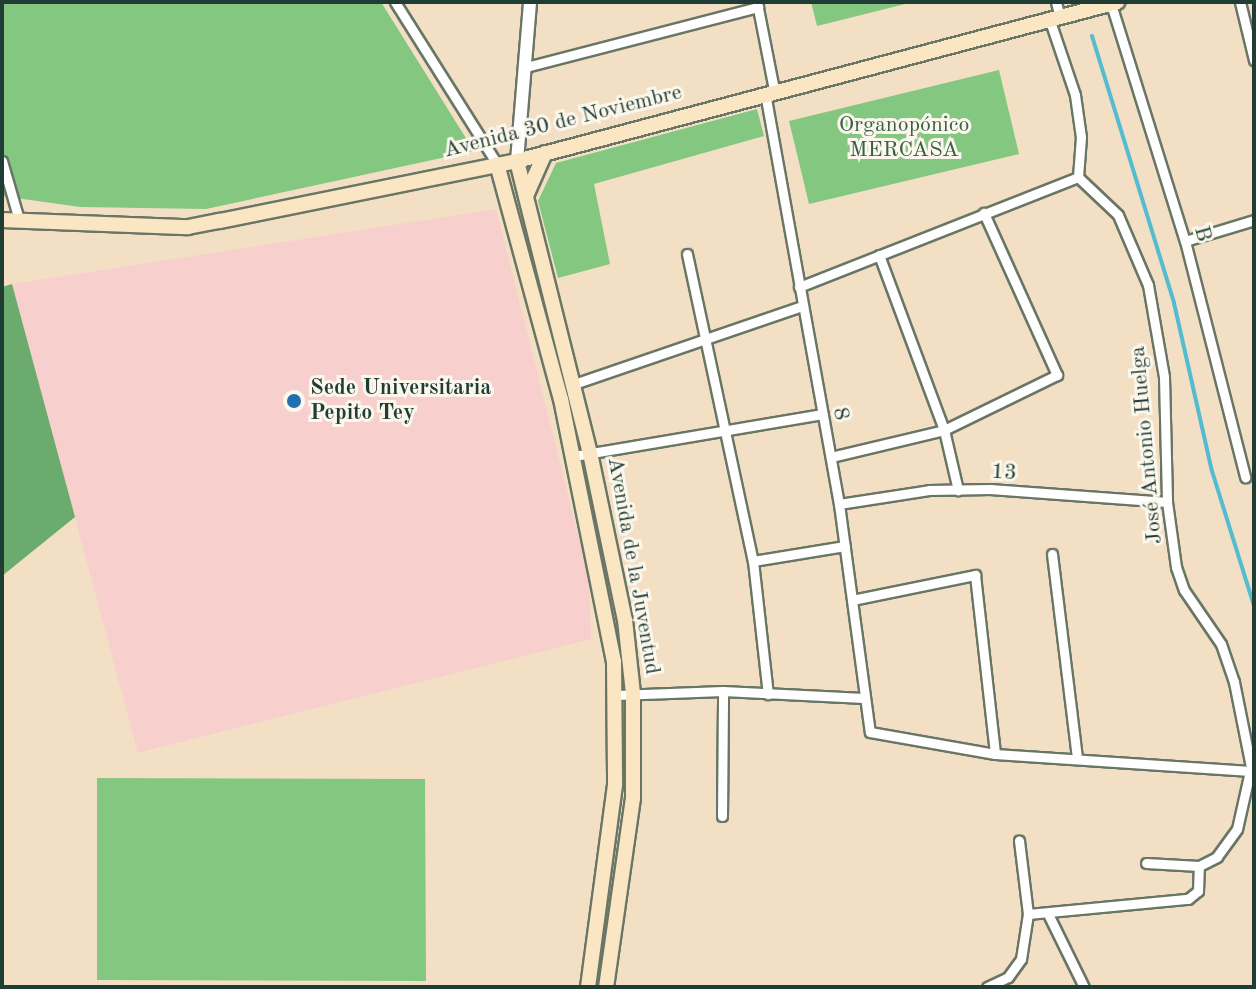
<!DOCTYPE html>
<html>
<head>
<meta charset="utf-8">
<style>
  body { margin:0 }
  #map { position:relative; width:1256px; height:989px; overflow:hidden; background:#f3e0c4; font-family:"Old Standard TT",serif }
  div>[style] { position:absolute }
  .built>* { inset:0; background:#f7d0ce }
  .green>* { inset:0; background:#84c780 }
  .forest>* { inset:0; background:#6bac6e }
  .stream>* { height:4px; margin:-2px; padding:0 2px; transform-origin:2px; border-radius:2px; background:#53bcd1 }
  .roads { filter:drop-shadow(2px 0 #697666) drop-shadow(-2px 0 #697666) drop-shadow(0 2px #697666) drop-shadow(0 -2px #697666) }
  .minor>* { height:9px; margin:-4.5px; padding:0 4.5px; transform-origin:4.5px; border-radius:4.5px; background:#fff }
  .tertiary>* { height:12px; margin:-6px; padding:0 6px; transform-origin:6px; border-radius:6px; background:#fff }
  .secondary>* { height:14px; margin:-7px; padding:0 7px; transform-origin:7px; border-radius:7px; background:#fbe6c4 }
  .dots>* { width:22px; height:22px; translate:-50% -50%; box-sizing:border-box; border:4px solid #fbf7ec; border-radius:50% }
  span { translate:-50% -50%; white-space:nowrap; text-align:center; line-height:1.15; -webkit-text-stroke:6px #fbf7ec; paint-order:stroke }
  .street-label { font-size:22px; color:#1f3d34 }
  .park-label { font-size:22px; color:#386047 }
  .poi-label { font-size:22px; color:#1f3d34; font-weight:700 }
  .left { translate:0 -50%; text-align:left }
  .frame { position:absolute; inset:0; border:4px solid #1f3d34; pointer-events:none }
</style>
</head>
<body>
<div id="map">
  <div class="built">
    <i style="clip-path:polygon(496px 209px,589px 578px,591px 639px,138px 753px,12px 284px)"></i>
  </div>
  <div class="green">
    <i style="clip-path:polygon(2px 2px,381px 2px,474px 151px,206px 209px,80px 207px,2px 196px)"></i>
    <i style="clip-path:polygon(811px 2px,913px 2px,817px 26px)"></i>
    <i style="clip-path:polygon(999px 70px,1019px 154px,809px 204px,789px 121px)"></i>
    <i style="clip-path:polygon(757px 109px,764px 136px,594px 184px,610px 264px,558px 278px,538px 201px,556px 163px)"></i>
    <i style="clip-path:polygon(97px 778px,425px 779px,426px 981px,97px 980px)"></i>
  </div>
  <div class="forest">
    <i style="clip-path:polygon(12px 284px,75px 517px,2px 576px,2px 287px)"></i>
  </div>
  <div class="stream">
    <i style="left:1092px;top:36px;width:279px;rotate:72.9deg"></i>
    <i style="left:1174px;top:303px;width:172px;rotate:77.3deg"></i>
    <i style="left:1212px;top:471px;width:141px;rotate:72.7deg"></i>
  </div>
  <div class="roads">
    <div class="minor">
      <i style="left:395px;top:2px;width:191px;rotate:57.8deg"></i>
      <i style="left:1056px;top:2px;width:16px;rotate:76deg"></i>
      <i style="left:1240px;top:2px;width:60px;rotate:76.4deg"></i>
      <i style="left:757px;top:3px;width:89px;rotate:78.9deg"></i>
      <i style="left:1111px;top:4px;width:248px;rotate:72.7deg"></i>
      <i style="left:1185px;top:241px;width:244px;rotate:75.7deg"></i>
      <i style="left:1050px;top:21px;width:78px;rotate:71.3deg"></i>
      <i style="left:1075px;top:95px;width:42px;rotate:81.9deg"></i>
      <i style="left:1081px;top:137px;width:40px;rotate:94.3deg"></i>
      <i style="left:1078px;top:177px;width:55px;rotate:43.5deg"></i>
      <i style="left:1118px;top:215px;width:76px;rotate:66.8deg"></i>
      <i style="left:1148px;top:285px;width:93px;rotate:80.1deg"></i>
      <i style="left:1164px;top:377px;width:125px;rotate:88.6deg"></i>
      <i style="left:1167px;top:502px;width:66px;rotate:82.1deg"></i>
      <i style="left:1176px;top:567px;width:24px;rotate:71deg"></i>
      <i style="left:1184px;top:590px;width:65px;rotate:55.6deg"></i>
      <i style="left:1221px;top:644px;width:40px;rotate:71.1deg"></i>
      <i style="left:1234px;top:682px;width:102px;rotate:78.7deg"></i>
      <i style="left:526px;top:67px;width:240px;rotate:-14.5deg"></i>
      <i style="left:765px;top:93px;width:418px;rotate:79.8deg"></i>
      <i style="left:839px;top:504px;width:230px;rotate:82.3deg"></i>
      <i style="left:870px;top:732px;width:127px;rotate:10deg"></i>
      <i style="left:995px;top:754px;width:256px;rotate:3.8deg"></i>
      <i style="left:1250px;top:771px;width:59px;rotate:102.6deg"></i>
      <i style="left:1237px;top:829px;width:34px;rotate:126deg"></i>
      <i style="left:1217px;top:857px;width:20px;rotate:153deg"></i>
      <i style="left:1199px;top:866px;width:53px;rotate:-176.8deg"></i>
      <i style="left:2px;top:161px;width:61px;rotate:73.9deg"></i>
      <i style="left:1185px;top:241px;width:72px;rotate:-16.9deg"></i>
      <i style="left:687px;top:254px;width:314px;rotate:77.9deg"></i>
      <i style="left:753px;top:561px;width:134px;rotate:83.6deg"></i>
      <i style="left:879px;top:255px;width:187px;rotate:69.6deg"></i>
      <i style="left:944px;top:430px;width:62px;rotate:76.9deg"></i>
      <i style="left:799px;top:287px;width:300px;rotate:-21.5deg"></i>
      <i style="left:574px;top:384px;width:241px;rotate:-18.9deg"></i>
      <i style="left:574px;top:456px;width:252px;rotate:-9.6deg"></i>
      <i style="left:831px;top:457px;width:116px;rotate:-13.4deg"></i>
      <i style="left:944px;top:430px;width:126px;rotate:-26deg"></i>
      <i style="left:1057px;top:375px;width:178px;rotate:-114.3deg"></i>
      <i style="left:839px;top:504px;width:91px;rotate:-8.8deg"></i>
      <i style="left:929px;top:490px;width:62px;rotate:-0.9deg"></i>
      <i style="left:991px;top:489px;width:176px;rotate:4.2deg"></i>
      <i style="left:1052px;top:554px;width:206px;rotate:83deg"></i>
      <i style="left:753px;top:561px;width:93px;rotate:-9.3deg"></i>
      <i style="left:852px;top:600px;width:126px;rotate:-11.5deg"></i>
      <i style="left:975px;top:575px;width:180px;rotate:83.6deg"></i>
      <i style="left:617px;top:695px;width:106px;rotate:-2.2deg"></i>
      <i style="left:723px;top:691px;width:141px;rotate:2.8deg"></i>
      <i style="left:722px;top:816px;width:125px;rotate:-89.5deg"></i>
      <i style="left:1028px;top:914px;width:161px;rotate:-5.4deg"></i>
      <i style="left:1188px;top:899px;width:13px;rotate:-39deg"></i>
      <i style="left:1198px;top:891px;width:25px;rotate:-88deg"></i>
      <i style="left:1049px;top:916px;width:79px;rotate:63.8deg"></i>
      <i style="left:987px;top:987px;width:23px;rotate:-25deg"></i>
      <i style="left:1008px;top:977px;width:22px;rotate:-54deg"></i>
      <i style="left:1021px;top:959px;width:46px;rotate:-81.2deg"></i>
      <i style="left:1028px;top:914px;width:74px;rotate:-97deg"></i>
    </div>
    <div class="tertiary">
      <i style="left:517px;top:161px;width:160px;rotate:-85.3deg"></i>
    </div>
    <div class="secondary">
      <i style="left:517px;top:161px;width:301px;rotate:76deg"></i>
      <i style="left:590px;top:453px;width:171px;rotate:78.2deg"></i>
      <i style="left:625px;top:620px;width:74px;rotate:83.8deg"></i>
      <i style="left:633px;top:694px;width:104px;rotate:90deg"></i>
      <i style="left:633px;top:798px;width:191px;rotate:98.1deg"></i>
      <i style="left:497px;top:164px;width:244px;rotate:74.8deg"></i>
      <i style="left:561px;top:399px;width:267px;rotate:78.6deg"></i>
      <i style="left:614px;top:661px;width:124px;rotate:89.5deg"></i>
      <i style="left:615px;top:785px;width:204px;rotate:97.6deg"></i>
      <i style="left:526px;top:196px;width:47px;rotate:-66.2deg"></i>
      <i style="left:2px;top:220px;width:186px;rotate:2.2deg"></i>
      <i style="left:188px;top:227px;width:33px;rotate:-11deg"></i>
      <i style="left:220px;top:221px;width:303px;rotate:-11.4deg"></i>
      <i style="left:517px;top:161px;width:621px;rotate:-14.84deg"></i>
    </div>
  </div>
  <div class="dots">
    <i style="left:294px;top:401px;background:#1f6fb2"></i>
  </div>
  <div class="street-label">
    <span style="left:563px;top:122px;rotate:-14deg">Avenida 30 de Noviembre</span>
    <span style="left:1202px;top:234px;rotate:74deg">B</span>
    <span style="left:840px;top:414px;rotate:79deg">8</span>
    <span style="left:1147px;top:445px;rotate:-95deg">José Antonio Huelga</span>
    <span style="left:1004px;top:473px;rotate:3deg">13</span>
    <span style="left:633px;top:566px;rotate:80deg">Avenida de la Juventud</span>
  </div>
  <div class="park-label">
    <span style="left:904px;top:138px">Organopónico<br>MERCASA</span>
  </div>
  <div class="poi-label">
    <span class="left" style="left:310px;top:401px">Sede Universitaria<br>Pepito Tey</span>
  </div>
  <div class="frame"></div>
</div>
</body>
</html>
